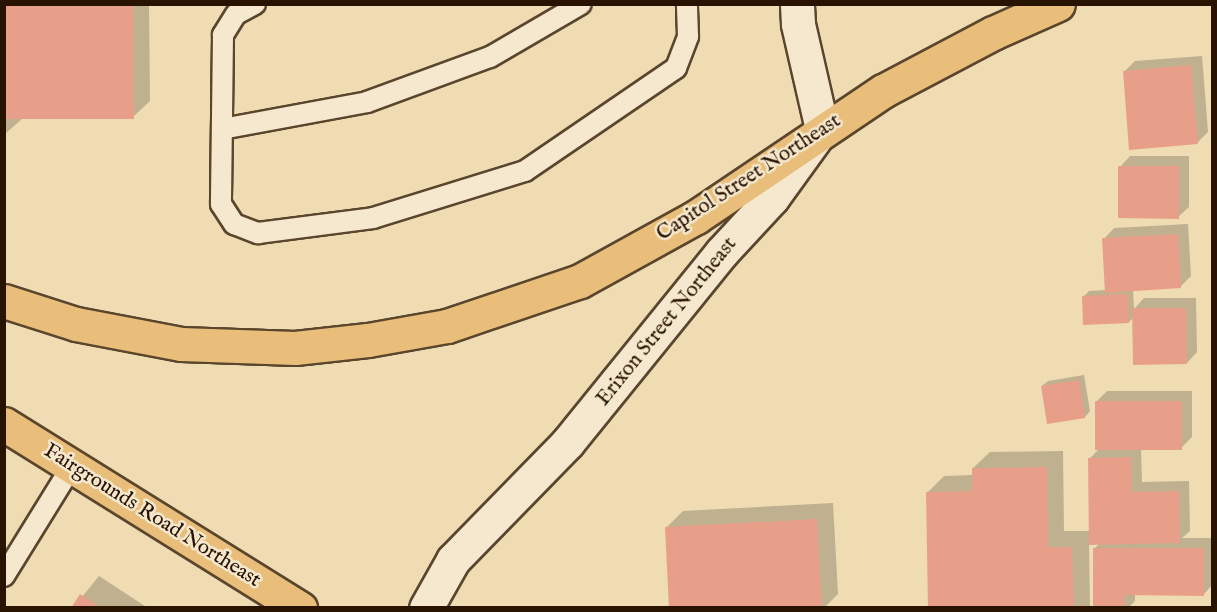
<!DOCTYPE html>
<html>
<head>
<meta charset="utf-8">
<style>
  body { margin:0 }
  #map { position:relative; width:1217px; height:612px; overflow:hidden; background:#efdcb3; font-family:"IM FELL English",serif }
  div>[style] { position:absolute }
  .shadow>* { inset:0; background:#0003 }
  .building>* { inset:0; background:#e89f89 }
  .roads { filter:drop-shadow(2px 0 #5a452d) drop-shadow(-2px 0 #5a452d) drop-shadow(0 2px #5a452d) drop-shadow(0 -2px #5a452d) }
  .lane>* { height:20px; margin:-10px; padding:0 10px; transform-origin:10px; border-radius:10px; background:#f5e8ce }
  .street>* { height:33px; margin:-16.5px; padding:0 16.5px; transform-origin:16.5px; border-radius:16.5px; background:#f5e8ce }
  .primary>* { height:33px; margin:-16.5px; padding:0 16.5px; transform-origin:16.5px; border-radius:16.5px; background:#e8be7a }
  span { translate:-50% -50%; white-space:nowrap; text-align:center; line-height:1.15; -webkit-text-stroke:5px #f5e8ce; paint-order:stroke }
  .street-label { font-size:21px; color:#281300 }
  .frame { position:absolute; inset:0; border:6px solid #281300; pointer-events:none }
</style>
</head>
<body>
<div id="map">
  <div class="shadow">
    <i style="clip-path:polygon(4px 4px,149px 4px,150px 101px,133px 117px,23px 118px,4px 135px)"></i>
    <i style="clip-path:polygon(1202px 56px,1208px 132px,1197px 143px,1124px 72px,1135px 61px)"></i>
    <i style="clip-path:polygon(1130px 156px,1189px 156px,1189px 207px,1178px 217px,1120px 167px)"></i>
    <i style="clip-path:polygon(1188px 224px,1191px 276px,1180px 287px,1133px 290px,1134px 309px,1144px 298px,1196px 298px,1197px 352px,1187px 363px,1134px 317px,1129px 322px,1083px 297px,1089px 291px,1107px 290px,1104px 239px,1114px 228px)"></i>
    <i style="clip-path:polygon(1084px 375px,1090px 411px,1085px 417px,1042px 386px,1048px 381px)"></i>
    <i style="clip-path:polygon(1107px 391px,1192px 391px,1192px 437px,1181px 448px,1141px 448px,1142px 482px,1189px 481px,1190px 531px,1182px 538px,1212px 538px,1212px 585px,1204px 594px,1135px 594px,1135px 601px,1128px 608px,1094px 608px,1094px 549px,1100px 543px,1089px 543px,1090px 608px,929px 608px,927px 493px,944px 476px,973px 475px,973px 468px,990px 452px,1063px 451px,1064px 531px,1090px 531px,1089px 459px,1100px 448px,1096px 402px)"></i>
    <i style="clip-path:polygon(833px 503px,838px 594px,824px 608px,671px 608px,666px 528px,683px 511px)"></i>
    <i style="clip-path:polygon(99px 576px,148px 608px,73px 608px)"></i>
  </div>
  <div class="building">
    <i style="clip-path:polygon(4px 4px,133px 4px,134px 119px,4px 119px)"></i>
    <i style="clip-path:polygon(1191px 65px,1198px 144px,1129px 150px,1123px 71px)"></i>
    <i style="clip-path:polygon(1118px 166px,1179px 166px,1179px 219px,1118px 218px)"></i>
    <i style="clip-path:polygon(1178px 234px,1181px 288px,1105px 293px,1102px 238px)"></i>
    <i style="clip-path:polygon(1128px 294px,1129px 323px,1083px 325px,1082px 296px)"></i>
    <i style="clip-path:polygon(1132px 308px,1186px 308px,1187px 364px,1133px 365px)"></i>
    <i style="clip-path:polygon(1079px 380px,1085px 418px,1047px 424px,1041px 386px)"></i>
    <i style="clip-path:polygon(1095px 401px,1182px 401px,1182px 450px,1095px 450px)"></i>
    <i style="clip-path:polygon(1131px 457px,1132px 492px,1179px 491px,1180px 543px,1089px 545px,1088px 458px)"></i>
    <i style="clip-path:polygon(1047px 467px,1048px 547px,1072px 547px,1074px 608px,928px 608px,926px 492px,972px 491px,972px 468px)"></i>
    <i style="clip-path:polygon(817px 519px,822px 608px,669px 608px,665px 527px)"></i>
    <i style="clip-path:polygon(1093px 548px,1204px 548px,1204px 596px,1124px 595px,1125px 608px,1093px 608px)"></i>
    <i style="clip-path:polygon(80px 594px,101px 608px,71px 608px)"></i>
  </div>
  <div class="roads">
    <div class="lane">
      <i style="left:255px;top:4px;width:21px;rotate:152deg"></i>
      <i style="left:236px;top:14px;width:25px;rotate:122deg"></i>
      <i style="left:223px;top:35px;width:169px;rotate:90.7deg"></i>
      <i style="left:221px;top:204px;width:24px;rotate:57deg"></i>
      <i style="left:234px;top:224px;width:26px;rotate:21deg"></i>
      <i style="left:258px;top:233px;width:116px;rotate:-7.4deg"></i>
      <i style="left:373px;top:218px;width:159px;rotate:-17.2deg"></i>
      <i style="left:525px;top:171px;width:183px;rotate:-34.3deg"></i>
      <i style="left:676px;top:68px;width:34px;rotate:-69deg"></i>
      <i style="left:688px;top:36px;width:32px;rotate:-92deg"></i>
      <i style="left:222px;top:129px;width:147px;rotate:-10.5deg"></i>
      <i style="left:367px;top:102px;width:131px;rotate:-20.1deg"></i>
      <i style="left:490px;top:57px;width:105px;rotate:-30.2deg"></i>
      <i style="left:4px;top:576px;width:129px;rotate:-58.3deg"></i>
    </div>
    <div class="street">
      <i style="left:426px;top:608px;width:55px;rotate:-60.6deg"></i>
      <i style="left:453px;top:560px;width:165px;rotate:-45.7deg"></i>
      <i style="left:568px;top:442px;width:243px;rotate:-51deg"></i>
      <i style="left:721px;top:253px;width:75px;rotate:-47.2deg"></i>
      <i style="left:772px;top:198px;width:85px;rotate:-54.1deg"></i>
      <i style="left:822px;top:129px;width:108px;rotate:-102.9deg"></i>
      <i style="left:798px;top:24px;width:20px;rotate:-93deg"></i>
    </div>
    <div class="primary">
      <i style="left:4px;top:301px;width:76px;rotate:17.7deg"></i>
      <i style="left:76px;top:324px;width:107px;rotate:10.8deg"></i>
      <i style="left:181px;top:344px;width:114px;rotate:2deg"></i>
      <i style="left:295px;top:348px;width:73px;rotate:-6.3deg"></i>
      <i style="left:368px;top:340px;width:80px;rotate:-10deg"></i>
      <i style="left:447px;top:326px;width:140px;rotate:-18.7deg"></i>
      <i style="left:580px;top:281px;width:132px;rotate:-28.9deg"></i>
      <i style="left:696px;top:217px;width:225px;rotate:-34deg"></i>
      <i style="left:883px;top:91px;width:124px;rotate:-27.8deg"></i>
      <i style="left:993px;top:33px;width:71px;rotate:-24deg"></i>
      <i style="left:4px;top:424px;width:349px;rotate:31.9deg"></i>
    </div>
  </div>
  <div class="street-label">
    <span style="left:749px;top:178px;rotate:-33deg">Capitol Street Northeast</span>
    <span style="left:667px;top:322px;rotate:-51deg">Erixon Street Northeast</span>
    <span style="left:152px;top:516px;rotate:32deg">Fairgrounds Road Northeast</span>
  </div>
  <div class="frame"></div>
</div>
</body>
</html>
